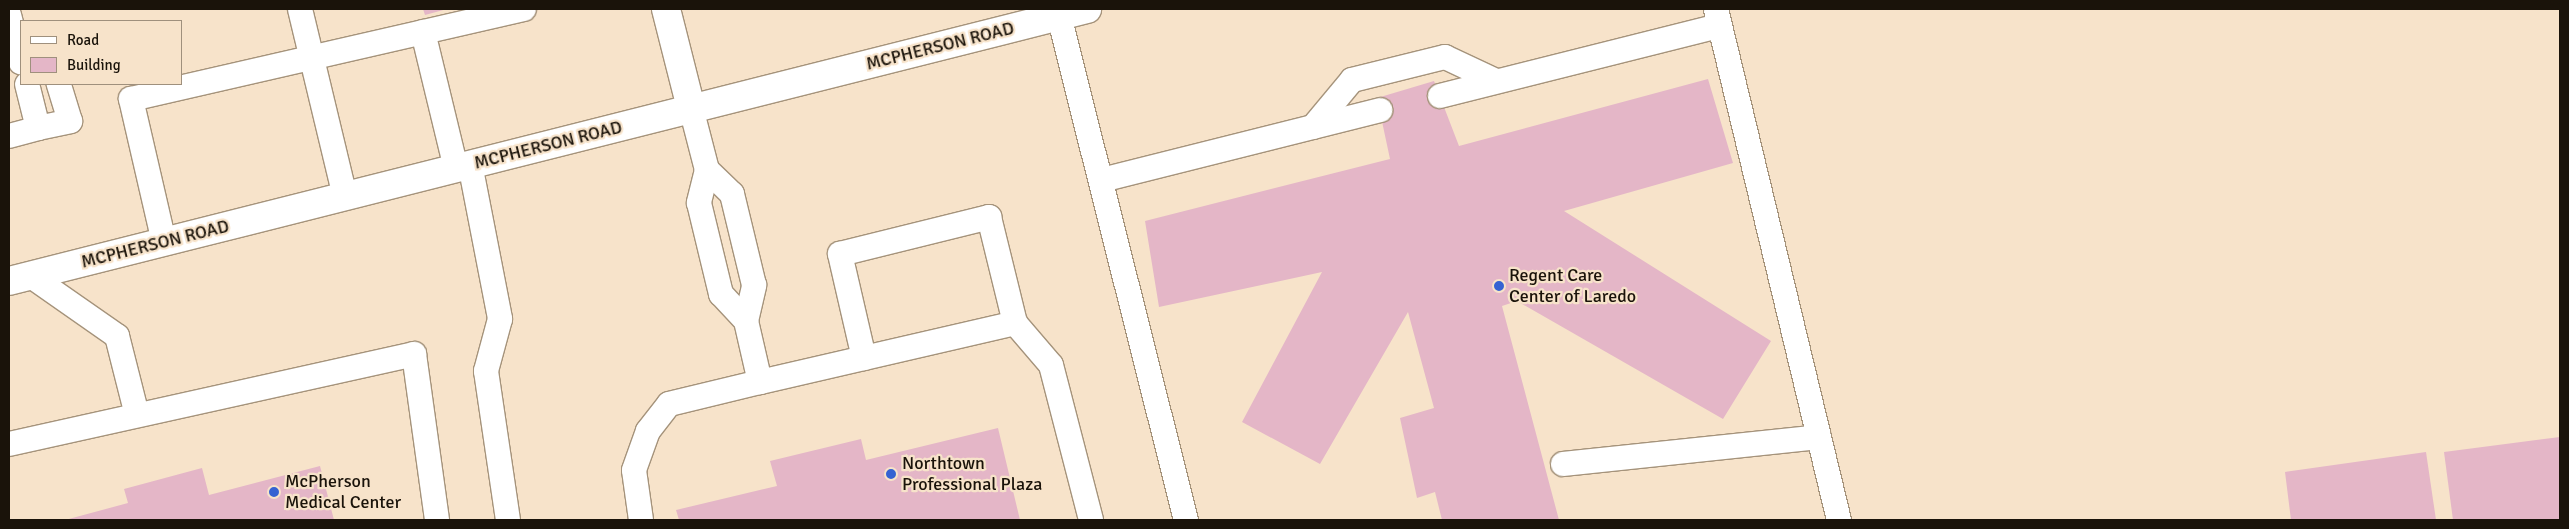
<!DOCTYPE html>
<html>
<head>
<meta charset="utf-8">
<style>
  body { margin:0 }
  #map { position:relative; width:2569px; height:529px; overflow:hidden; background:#f7e3ca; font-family:Signika,sans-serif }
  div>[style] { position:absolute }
  .building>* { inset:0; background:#e4b6c7 }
  .roads { filter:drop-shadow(1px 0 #a5937b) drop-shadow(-1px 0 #a5937b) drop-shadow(0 1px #a5937b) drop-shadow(0 -1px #a5937b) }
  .service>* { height:24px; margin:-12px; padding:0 12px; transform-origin:12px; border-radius:12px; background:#fff }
  .minor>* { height:28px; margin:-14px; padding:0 14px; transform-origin:14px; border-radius:14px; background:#fff }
  .secondary>* { height:28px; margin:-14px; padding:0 14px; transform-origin:14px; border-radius:14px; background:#fff }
  .dots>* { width:14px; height:14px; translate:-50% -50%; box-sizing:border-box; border:2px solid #f7e3ca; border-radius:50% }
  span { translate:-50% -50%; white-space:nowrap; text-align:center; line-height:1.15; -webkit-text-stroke:4.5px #f7e3ca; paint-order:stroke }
  .street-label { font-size:18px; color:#1a130a }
  .poi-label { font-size:18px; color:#1a130a }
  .left { translate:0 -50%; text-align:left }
  .frame { position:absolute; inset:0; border:10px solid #1a130a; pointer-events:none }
  .legend { position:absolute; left:20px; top:20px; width:162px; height:65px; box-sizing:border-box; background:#f7e3ca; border:1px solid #9f907d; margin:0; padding:6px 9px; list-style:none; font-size:15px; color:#1a130a }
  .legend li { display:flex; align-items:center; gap:10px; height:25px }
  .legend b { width:25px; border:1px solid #9f907d }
</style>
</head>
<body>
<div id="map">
  <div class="building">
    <i style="clip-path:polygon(423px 9px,447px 9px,425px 15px)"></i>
    <i style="clip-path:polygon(1708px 79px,1733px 163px,1564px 211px,1771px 341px,1723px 419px,1517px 301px,1502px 306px,1559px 520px,1442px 520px,1435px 492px,1417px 498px,1400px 418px,1434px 408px,1408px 312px,1320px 464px,1242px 422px,1322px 272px,1159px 307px,1145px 221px,1390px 159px,1377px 98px,1434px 81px,1459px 146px)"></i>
    <i style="clip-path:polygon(998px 428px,1020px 520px,679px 520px,676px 510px,777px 486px,770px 461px,861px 439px,866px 460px)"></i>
    <i style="clip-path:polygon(2560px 437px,2560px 520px,2453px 520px,2444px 452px)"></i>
    <i style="clip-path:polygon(2426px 452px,2436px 520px,2291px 520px,2285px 472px)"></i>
    <i style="clip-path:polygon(320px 466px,334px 520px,65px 520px,128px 503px,124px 489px,202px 468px,209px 495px)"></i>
  </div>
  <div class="roads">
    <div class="service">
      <i style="left:300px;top:9px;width:192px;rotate:76.5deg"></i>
      <i style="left:1716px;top:9px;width:526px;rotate:76.47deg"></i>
      <i style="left:9px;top:15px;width:49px;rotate:75.7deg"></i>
      <i style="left:1059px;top:16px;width:520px;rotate:75.86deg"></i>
      <i style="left:423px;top:32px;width:140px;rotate:76.4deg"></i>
      <i style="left:1440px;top:96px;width:288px;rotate:-14.1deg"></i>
      <i style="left:691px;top:108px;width:64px;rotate:75.5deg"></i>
      <i style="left:707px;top:170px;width:34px;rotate:104deg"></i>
      <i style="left:699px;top:203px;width:94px;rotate:76.4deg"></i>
      <i style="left:721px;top:294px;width:37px;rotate:47deg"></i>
      <i style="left:746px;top:321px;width:37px;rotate:-77deg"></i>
      <i style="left:754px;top:285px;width:94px;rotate:-103.6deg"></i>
      <i style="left:732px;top:194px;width:35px;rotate:-136deg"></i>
      <i style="left:1313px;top:127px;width:61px;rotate:-50.3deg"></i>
      <i style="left:1352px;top:80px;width:96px;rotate:-13.9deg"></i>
      <i style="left:1445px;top:57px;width:56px;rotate:25.2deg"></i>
      <i style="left:38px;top:128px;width:33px;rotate:-12deg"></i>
      <i style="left:70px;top:121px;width:39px;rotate:-107deg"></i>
      <i style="left:9px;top:136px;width:30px;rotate:-15deg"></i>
      <i style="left:38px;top:128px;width:45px;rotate:-104deg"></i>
      <i style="left:470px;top:164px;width:158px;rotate:79deg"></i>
      <i style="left:500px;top:319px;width:54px;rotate:105.1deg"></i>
      <i style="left:486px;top:371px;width:151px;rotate:81.6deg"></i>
      <i style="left:1102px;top:180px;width:287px;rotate:-14.1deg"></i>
      <i style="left:164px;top:242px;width:147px;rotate:-103deg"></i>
      <i style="left:131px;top:99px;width:403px;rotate:-12.9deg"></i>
      <i style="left:31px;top:276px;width:105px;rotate:34.9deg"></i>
      <i style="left:117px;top:336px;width:81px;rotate:75.8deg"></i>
      <i style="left:864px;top:358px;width:107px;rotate:-103deg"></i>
      <i style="left:840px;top:254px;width:154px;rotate:-13.9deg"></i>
      <i style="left:989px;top:217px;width:109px;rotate:76.2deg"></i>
      <i style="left:1015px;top:323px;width:55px;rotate:49.4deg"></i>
      <i style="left:1051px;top:365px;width:160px;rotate:75.5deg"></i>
      <i style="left:760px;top:382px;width:262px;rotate:-13deg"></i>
      <i style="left:9px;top:444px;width:415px;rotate:-12.5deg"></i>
      <i style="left:414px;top:354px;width:168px;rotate:82.1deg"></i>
      <i style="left:1563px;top:464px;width:257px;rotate:-6deg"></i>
      <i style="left:641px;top:520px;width:50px;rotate:-98deg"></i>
      <i style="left:634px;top:470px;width:41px;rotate:-70.3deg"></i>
      <i style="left:648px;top:431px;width:34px;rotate:-52deg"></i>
      <i style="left:669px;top:404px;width:94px;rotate:-13.6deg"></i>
      <i style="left:760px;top:382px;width:63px;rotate:-102.9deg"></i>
    </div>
    <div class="minor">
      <i style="left:666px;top:9px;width:102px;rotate:75.8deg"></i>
    </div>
    <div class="secondary">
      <i style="left:9px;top:281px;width:1112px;rotate:-14.16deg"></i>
    </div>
  </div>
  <div class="dots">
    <i style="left:1499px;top:286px;background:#3562d2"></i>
    <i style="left:891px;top:474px;background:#3562d2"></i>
    <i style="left:274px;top:492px;background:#3562d2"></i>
  </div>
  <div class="street-label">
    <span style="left:940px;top:46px;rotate:-14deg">MCPHERSON ROAD</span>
    <span style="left:548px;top:145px;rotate:-14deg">MCPHERSON ROAD</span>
    <span style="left:155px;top:244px;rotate:-14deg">MCPHERSON ROAD</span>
  </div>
  <div class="poi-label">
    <span class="left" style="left:1509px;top:286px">Regent Care<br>Center of Laredo</span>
    <span class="left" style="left:902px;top:474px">Northtown<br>Professional Plaza</span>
    <span class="left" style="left:285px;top:492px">McPherson<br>Medical Center</span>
  </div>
  <div class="frame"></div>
  <ul class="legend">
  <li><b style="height:6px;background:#fff"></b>Road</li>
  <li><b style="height:14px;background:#e4b6c7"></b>Building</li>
  </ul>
</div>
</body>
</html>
